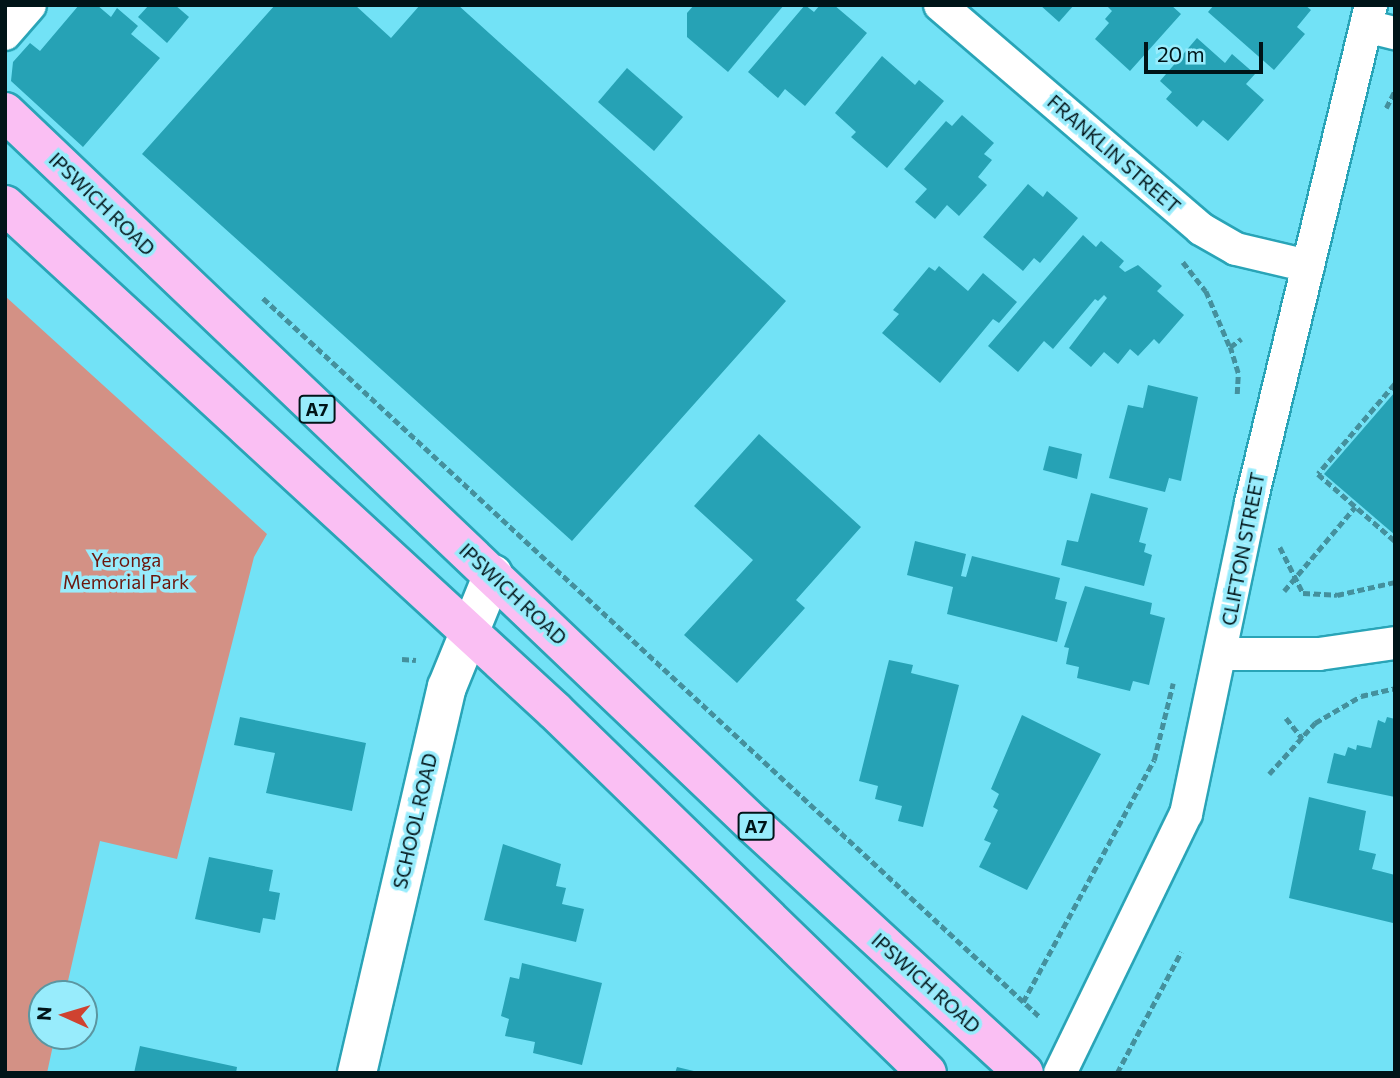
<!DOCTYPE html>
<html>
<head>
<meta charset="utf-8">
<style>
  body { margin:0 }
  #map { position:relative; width:1400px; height:1078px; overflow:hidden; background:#72e2f6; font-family:Commissioner,sans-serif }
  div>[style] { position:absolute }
  .green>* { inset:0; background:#d39185 }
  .building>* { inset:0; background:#26a2b5 }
  .path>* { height:4.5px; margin-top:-2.25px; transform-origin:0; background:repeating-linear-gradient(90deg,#44909d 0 7px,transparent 0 10.5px) }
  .roads { filter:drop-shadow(2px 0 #29a4b7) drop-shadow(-2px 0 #29a4b7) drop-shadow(0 2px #29a4b7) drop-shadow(0 -2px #29a4b7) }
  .minor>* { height:32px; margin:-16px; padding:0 16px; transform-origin:16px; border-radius:16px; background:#fff }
  .tertiary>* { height:38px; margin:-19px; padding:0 19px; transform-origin:19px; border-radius:19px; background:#fff }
  .trunk>* { height:38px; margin:-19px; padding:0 19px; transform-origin:19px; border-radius:19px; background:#fabff3 }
  span { translate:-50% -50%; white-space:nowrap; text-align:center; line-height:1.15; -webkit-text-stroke:7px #98ecfc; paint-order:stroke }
  .shield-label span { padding:2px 5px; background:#98ecfc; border:2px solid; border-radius:5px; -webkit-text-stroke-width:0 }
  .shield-label { font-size:18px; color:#001418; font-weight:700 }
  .street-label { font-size:19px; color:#001418 }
  .park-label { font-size:19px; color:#6c150b }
  .frame { position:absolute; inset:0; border:7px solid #001418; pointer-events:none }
  .north { position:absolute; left:28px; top:980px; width:70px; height:70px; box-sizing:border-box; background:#98ecfc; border:2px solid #5b96a1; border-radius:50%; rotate:274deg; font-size:19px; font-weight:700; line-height:28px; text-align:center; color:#001418 }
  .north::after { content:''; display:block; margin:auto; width:24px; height:32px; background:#cf4230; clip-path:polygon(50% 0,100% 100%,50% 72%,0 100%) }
  .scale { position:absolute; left:1144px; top:42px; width:119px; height:32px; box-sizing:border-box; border:4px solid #001418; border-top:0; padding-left:9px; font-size:21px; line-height:24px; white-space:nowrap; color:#001418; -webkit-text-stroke:5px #98ecfc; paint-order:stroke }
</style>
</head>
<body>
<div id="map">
  <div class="green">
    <i style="clip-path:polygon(5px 296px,267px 534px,254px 557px,177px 859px,100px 841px,65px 994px,42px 994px,42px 1036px,55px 1036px,47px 1073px,5px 1073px)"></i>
  </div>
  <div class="building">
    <i style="clip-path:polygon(79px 5px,97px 5px,111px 17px,117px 8px,138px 26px,131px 34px,160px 58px,83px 147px,11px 81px,13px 62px,30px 43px,40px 51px)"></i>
    <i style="clip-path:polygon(149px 5px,175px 5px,189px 17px,167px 43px,138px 17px)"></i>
    <i style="clip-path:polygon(275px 5px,355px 5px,391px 38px,420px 5px,458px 5px,786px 301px,572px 541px,142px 154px)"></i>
    <i style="clip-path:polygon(694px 5px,784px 5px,728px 72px,687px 37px,687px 13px)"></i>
    <i style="clip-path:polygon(805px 5px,814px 12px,820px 5px,834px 5px,867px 33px,805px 106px,785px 89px,778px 98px,748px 72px)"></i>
    <i style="clip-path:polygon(1040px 5px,1074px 5px,1059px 22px)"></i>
    <i style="clip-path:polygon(1106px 5px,1171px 5px,1181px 14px,1130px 71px,1095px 39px,1109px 23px,1105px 19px,1112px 11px)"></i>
    <i style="clip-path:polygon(1214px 5px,1305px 5px,1311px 10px,1297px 27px,1305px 34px,1274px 70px,1208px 12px)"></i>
    <i style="clip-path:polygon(1197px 38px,1225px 63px,1232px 54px,1255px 74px,1246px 84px,1264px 100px,1228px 141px,1203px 120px,1197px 127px,1166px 99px,1172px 92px,1160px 81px)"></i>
    <i style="clip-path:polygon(882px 56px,915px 85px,919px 80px,944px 101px,887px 168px,851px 137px,856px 132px,835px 113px)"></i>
    <i style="clip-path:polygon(627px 68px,683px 117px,654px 151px,598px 102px)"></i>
    <i style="clip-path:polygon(962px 115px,994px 143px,984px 154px,992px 160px,978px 177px,987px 185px,959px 216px,947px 205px,935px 219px,915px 202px,927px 189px,904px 169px,946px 121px,952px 126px)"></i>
    <i style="clip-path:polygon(1028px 184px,1043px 197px,1047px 191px,1078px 218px,1040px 263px,1034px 258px,1023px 271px,983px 237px)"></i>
    <i style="clip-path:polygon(1083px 235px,1096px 247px,1101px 241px,1124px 261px,1119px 267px,1125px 272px,1138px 265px,1162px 286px,1157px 291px,1184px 315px,1159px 344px,1154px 339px,1138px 356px,1130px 349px,1118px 364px,1104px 352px,1091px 367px,1069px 348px,1107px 298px,1104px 295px,1098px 301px,1095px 299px,1053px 349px,1044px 341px,1018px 372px,988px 346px)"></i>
    <i style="clip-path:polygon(939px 266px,968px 291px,983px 273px,1017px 302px,999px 323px,993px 319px,940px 383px,882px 333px,899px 314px,893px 310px,929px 267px,935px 271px)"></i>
    <i style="clip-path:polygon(1148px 385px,1198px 397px,1181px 481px,1169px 478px,1165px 492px,1109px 478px,1128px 405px,1143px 408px)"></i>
    <i style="clip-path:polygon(1395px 392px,1395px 535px,1324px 474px)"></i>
    <i style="clip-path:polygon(759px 434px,861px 527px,796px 600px,805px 608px,737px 683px,684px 635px,753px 560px,694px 506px)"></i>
    <i style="clip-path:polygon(1049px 446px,1082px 454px,1077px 479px,1043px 470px)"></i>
    <i style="clip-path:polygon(1091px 493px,1148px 508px,1139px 542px,1146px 544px,1144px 552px,1152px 555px,1144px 586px,1061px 565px,1067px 540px,1078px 542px)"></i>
    <i style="clip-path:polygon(915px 541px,966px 554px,961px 576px,966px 577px,972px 556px,1060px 578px,1055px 599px,1067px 602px,1057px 642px,947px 614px,953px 587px,907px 575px)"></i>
    <i style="clip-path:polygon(1085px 586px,1152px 603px,1150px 614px,1165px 618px,1149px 685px,1133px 681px,1130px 691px,1077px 678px,1079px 667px,1066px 664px,1069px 648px,1064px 647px)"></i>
    <i style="clip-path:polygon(889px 660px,913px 665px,911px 673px,959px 685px,923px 827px,898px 821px,902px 806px,875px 799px,878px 786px,859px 781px)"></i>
    <i style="clip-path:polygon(1022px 715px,1101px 754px,1027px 890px,979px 867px,991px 843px,984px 840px,998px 810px,993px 807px,999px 794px,991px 789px)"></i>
    <i style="clip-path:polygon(240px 717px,366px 743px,352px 811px,266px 793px,275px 753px,234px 745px)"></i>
    <i style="clip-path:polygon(1387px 717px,1395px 719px,1395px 797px,1327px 783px,1334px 753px,1345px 756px,1348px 747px,1356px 750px,1357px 745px,1371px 748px,1378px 720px,1385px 723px)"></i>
    <i style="clip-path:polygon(1309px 797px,1366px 811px,1359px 850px,1376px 854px,1372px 869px,1395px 875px,1393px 923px,1289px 898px)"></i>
    <i style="clip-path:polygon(503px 844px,561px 864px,556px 886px,566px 888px,562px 904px,584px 909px,576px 942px,484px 920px)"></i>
    <i style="clip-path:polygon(209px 857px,273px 870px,269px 891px,280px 893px,275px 920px,263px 918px,260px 933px,195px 919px)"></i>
    <i style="clip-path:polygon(522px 963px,602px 983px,582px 1065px,533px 1053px,535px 1042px,505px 1036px,509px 1019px,501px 1016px,510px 977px,519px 979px)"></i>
    <i style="clip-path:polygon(140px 1046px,237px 1067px,236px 1073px,134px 1073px)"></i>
    <i style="clip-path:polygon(677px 1067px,698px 1072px,698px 1073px,675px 1073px)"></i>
  </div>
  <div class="path">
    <i style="left:1386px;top:108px;width:20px;rotate:-63deg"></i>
    <i style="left:1183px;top:262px;width:37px;rotate:52deg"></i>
    <i style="left:1206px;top:291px;width:61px;rotate:66.8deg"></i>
    <i style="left:263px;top:298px;width:1057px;rotate:42.78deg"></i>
    <i style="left:1395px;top:384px;width:118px;rotate:130.5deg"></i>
    <i style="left:1318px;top:474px;width:102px;rotate:41deg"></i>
    <i style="left:1237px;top:394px;width:21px;rotate:-87deg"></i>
    <i style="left:1238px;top:373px;width:27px;rotate:-107deg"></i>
    <i style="left:1230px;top:347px;width:14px;rotate:-36deg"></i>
    <i style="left:1280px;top:547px;width:51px;rotate:63.4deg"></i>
    <i style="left:1303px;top:593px;width:34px;rotate:3deg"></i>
    <i style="left:1337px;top:595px;width:59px;rotate:-12.6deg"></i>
    <i style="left:1284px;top:591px;width:110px;rotate:-49.8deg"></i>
    <i style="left:402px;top:659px;width:14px;rotate:4deg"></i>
    <i style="left:1286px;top:718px;width:26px;rotate:51deg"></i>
    <i style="left:1269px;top:774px;width:69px;rotate:-48deg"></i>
    <i style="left:1315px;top:723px;width:53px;rotate:-30.4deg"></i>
    <i style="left:1361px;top:696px;width:35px;rotate:-13deg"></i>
    <i style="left:1023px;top:1002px;width:275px;rotate:-61.6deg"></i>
    <i style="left:1154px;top:760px;width:79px;rotate:-76.1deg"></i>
    <i style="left:1117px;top:1073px;width:137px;rotate:-62.1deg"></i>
  </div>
  <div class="roads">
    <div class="minor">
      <i style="left:940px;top:5px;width:344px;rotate:40.6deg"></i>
      <i style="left:1201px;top:229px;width:40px;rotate:29.7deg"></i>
      <i style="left:1236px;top:249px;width:74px;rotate:13.3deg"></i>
      <i style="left:1366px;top:26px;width:30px;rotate:14deg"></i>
      <i style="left:5px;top:34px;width:38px;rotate:-49deg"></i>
      <i style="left:1222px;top:654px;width:97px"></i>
      <i style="left:1319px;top:654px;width:77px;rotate:-8.2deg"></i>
      <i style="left:1060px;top:1073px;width:288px;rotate:-64.1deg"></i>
      <i style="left:1186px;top:814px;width:319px;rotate:-78.2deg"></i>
      <i style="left:1251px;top:502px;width:511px;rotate:-76.43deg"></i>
    </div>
    <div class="tertiary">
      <i style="left:357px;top:1073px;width:396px;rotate:-76.9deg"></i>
      <i style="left:447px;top:687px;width:122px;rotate:-67.8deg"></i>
    </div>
    <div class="trunk">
      <i style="left:5px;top:112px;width:1033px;rotate:43.59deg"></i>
      <i style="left:753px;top:824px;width:368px;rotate:42.6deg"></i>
      <i style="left:5px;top:205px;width:747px;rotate:42.61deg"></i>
      <i style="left:555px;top:711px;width:519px;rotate:44.22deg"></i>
    </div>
  </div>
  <div class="shield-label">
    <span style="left:317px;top:409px">A7</span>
    <span style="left:756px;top:826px">A7</span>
  </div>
  <div class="street-label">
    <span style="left:1114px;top:154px;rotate:41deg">FRANKLIN STREET</span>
    <span style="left:102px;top:204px;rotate:44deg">IPSWICH ROAD</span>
    <span style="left:1243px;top:549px;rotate:-79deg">CLIFTON STREET</span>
    <span style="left:513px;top:594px;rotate:43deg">IPSWICH ROAD</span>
    <span style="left:415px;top:821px;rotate:-77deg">SCHOOL ROAD</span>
    <span style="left:926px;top:983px;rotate:42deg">IPSWICH ROAD</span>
  </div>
  <div class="park-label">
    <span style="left:126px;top:571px">Yeronga<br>Memorial Park</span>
  </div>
  <div class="frame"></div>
  <div class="north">N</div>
  <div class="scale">20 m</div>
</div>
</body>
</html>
